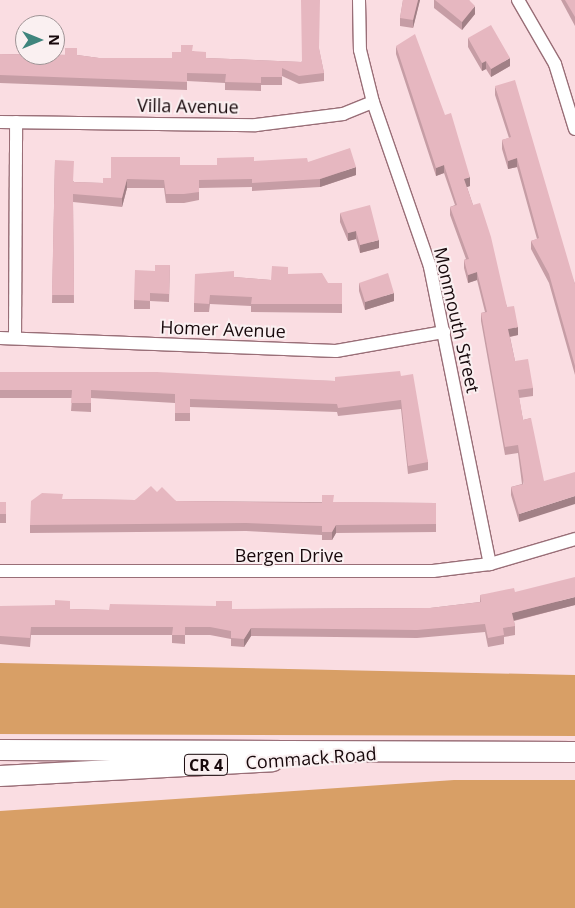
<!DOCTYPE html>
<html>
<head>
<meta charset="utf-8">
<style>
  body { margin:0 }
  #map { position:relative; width:575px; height:908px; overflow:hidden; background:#fadde2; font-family:"Open Sans",sans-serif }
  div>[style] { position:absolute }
  .forest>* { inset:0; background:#d89f66 }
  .roads { filter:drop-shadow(1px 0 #996e77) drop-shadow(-1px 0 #996e77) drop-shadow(0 1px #996e77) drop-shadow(0 -1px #996e77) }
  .street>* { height:12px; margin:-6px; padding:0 6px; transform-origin:6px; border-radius:6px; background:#fff }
  .primary>* { height:20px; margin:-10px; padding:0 10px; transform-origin:10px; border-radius:10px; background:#fff }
  .wall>* { inset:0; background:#c69da5 }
  .shaded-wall>* { inset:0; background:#a18086 }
  .building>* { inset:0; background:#e6b7c0 }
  span { translate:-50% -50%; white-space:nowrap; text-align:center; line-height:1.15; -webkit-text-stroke:4px #faf0f1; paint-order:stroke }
  .shield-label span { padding:1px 4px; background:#faf0f1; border:1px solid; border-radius:4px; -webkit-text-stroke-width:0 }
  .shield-label { font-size:16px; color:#17080b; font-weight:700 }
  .street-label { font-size:18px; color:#17080b }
  .north { position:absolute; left:15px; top:15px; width:50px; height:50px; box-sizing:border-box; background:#faf0f1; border:1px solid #9f9395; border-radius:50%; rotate:90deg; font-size:14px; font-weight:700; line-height:20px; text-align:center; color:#17080b }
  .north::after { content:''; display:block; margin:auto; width:18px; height:22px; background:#3f857d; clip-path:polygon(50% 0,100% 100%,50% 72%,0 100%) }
</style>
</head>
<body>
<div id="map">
  <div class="forest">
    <i style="clip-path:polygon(0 663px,575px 675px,575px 736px,0 734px)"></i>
    <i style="clip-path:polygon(454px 780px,575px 780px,575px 908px,0 908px,0 811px)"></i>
  </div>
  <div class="roads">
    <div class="street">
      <i style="left:359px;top:0;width:50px;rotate:88.9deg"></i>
      <i style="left:360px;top:50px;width:54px;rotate:76deg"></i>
      <i style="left:373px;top:102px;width:175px;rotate:70.9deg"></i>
      <i style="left:430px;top:267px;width:303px;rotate:78.6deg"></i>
      <i style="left:518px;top:0;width:74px;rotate:60deg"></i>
      <i style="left:555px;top:64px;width:68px;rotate:72.9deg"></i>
      <i style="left:0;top:122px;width:256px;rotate:0.7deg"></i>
      <i style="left:256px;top:125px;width:88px;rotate:-7.2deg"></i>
      <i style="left:343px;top:114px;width:32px;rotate:-22deg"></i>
      <i style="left:0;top:338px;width:336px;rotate:2.2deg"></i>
      <i style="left:336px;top:351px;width:110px;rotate:-10deg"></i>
      <i style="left:15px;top:338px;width:216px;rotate:-89.7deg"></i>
      <i style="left:0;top:571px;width:433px"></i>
      <i style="left:433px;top:571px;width:57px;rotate:-7deg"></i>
      <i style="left:490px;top:564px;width:89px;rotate:-16.4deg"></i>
    </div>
    <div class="primary">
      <i style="left:0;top:750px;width:575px;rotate:0.2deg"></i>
      <i style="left:0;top:776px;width:273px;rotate:-3.1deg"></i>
    </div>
  </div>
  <div class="wall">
    <i style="clip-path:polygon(403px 0,420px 0,413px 28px,400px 26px,400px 18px)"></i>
    <i style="clip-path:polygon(434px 0,469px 0,475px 14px,462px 30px,434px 8px)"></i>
    <i style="clip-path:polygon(561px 0,575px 0,575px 26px)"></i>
    <i style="clip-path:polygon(468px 38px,510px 66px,491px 77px,486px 69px,482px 71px,468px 47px)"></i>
    <i style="clip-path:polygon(396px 46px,470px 186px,467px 187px,507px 307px,518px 335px,510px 337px,515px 361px,533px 388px,533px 396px,519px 398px,523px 420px,531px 418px,519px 522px,511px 495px,511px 487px,522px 484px,518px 453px,505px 455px,481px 321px,481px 313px,485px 312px,477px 280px,468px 283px,464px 268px,464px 260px,466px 259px,450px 215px,450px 207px,455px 205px,444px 173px,436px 176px,396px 54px)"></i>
    <i style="clip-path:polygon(319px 49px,324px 73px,324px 81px,299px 84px,282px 76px,282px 85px,261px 85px,261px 91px,225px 90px,225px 83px,187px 81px,187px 90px,0 83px,0 54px,77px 55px,99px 58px,172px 58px,193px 51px,206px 58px,301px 62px)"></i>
    <i style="clip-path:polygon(495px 86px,575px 284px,575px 375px,549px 283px,531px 249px,531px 241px,537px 239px,517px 167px,508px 169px,502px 149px,502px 140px,509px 138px,495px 95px)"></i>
    <i style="clip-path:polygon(55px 160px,74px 182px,103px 183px,111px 178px,180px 165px,217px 165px,254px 161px,308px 162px,356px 175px,320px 187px,252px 191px,252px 187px,199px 188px,199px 200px,184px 203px,166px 203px,164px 188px,127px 188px,122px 207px,73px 202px,74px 303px,52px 303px)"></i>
    <i style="clip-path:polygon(340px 213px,379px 248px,360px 253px,356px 239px,348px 241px,340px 222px)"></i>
    <i style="clip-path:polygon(170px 265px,169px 302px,150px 301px,150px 309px,134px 309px,134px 300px,155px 271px)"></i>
    <i style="clip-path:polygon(288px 274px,328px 283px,342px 283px,342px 313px,251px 312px,251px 306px,210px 304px,209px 312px,194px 312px,194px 303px,234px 277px,271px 280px)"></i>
    <i style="clip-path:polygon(359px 283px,394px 301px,365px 310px,359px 291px)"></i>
    <i style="clip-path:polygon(0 372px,335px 381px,401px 376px,428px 462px,428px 470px,408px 474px,401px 409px,338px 416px,337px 412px,190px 407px,190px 421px,175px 421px,175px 403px,91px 398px,91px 412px,71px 411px,72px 398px,0 398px)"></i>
    <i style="clip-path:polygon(157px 492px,176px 501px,436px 503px,436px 532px,336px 533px,332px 540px,322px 540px,322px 535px,246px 531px,30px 533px,30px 525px,63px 499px,135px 500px)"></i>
    <i style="clip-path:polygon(0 502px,6px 502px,6px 523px,0 523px)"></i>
    <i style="clip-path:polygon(515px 592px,575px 605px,514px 621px,515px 626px,515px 635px,504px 637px,504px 644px,488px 647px,485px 632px,417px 638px,251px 636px,244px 647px,231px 646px,231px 639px,210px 635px,185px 635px,185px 644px,172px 643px,172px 635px,31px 635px,30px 647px,0 644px,0 606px,70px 609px,109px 610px,430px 608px,480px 602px,480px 595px)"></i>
  </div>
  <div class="shaded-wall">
    <i style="clip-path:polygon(418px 0,420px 0,413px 28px,413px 20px)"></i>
    <i style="clip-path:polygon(475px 6px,475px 14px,462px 30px,462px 22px)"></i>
    <i style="clip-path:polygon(510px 58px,510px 66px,491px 77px,491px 69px)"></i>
    <i style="clip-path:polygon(486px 61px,486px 69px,482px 71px,482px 63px)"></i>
    <i style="clip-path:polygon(517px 158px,517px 167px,508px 169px,508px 161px)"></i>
    <i style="clip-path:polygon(444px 165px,444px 173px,436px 176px,436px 168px)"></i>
    <i style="clip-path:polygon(356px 167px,356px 175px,320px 187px,320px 179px)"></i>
    <i style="clip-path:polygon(470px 177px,470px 186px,464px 188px,464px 179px)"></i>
    <i style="clip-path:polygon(127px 179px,127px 188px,122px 207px,122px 198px)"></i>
    <i style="clip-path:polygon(356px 231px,356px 239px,348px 241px,348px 233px)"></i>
    <i style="clip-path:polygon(379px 240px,379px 248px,360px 253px,360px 245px)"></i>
    <i style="clip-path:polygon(477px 272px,477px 280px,468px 283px,468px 275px)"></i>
    <i style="clip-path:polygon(394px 293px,394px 301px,365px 310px,365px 302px)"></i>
    <i style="clip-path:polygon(518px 327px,518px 335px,508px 337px,508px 329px)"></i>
    <i style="clip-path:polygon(575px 496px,575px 504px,519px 522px,519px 514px)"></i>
    <i style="clip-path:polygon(336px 525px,336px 533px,332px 540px,332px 532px)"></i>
    <i style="clip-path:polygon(575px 597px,575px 605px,512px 621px,512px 613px)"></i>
    <i style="clip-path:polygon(251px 628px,251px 636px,244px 647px,244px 639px)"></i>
  </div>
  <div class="building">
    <i style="clip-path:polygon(301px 0,320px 0,319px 48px,324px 73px,299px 76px,282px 68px,282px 77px,261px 77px,261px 83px,225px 82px,226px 74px,187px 73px,187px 82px,0 75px,0 54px,65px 55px,65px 48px,77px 48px,77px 55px,99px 58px,172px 58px,172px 52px,181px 52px,181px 45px,193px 45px,192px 51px,206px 52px,206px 58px,302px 62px)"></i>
    <i style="clip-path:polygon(403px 0,418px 0,413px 20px,400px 18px)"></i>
    <i style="clip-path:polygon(435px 0,469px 0,475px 6px,462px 22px)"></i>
    <i style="clip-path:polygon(565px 0,575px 0,575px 17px)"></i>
    <i style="clip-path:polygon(491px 25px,510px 58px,491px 69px,486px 61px,482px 63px,468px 38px)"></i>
    <i style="clip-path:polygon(415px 34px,445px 115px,451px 113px,470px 177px,464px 179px,473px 205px,480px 203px,491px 237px,507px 307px,514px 306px,518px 327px,508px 329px,515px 361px,528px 359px,533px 388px,518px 390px,523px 420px,531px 418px,544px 481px,575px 472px,575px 496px,519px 514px,511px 487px,524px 484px,518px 445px,505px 447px,481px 313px,487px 312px,477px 272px,468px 275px,464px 260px,469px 259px,450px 207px,457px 205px,444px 165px,436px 168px,396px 46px)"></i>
    <i style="clip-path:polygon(515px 80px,575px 284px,575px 366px,549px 274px,531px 241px,539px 238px,517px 158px,508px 161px,502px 140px,511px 137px,495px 86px)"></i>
    <i style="clip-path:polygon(350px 148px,356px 167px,320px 179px,252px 183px,252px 179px,199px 180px,199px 192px,184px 194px,166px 194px,164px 180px,127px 179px,122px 198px,73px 194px,74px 295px,52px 295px,55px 160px,74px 161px,73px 182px,103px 183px,103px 178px,111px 178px,111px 157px,180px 157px,180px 165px,217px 165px,217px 158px,254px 157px,254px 161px,307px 158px,308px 162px)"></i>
    <i style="clip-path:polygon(370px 205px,379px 240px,360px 245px,356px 231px,348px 233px,340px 213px)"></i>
    <i style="clip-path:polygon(155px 265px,170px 265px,169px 294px,150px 293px,150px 301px,134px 300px,135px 270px,155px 271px)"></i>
    <i style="clip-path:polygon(272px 266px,288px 267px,288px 274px,322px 273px,328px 283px,342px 283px,342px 304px,251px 304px,252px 297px,210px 295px,209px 304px,194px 303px,195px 274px,234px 271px,234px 277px,271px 280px)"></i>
    <i style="clip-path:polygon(388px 273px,394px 293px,365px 302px,359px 283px)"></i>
    <i style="clip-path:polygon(400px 371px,401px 376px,413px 374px,428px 462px,408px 466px,401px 400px,338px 408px,337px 404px,190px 399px,190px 413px,175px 413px,175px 394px,91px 390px,91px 403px,71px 403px,72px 390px,0 390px,0 372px,157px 372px,335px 381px,335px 377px)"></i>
    <i style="clip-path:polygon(151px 486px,157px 492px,162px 487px,176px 501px,322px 503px,322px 495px,334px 495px,333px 502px,436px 503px,436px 524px,336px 525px,332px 532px,322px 532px,322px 526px,246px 523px,30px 525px,31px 501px,42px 493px,63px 494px,62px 499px,135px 500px)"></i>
    <i style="clip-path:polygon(0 502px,6px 502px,6px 514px,0 514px)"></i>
    <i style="clip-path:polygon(575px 577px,575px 597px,512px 613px,515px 626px,503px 628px,504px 635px,488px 638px,485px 624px,417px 630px,251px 628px,244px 639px,231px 638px,231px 631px,210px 627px,185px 627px,185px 635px,172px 635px,173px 627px,31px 627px,30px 638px,0 636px,0 606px,55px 605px,55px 600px,70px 601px,70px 609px,109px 610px,110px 604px,216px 606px,216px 601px,232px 601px,232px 609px,430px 608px,481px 602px,480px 595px,514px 588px,515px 592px)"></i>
  </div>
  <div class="shield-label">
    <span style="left:206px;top:765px">CR 4</span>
  </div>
  <div class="street-label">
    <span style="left:188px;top:106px;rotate:1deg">Villa Avenue</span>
    <span style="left:457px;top:320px;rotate:77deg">Monmouth Street</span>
    <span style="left:223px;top:329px;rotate:2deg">Homer Avenue</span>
    <span style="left:289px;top:555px">Bergen Drive</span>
    <span style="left:311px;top:758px;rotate:-4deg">Commack Road</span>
  </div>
  <div class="north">N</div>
</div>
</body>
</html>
